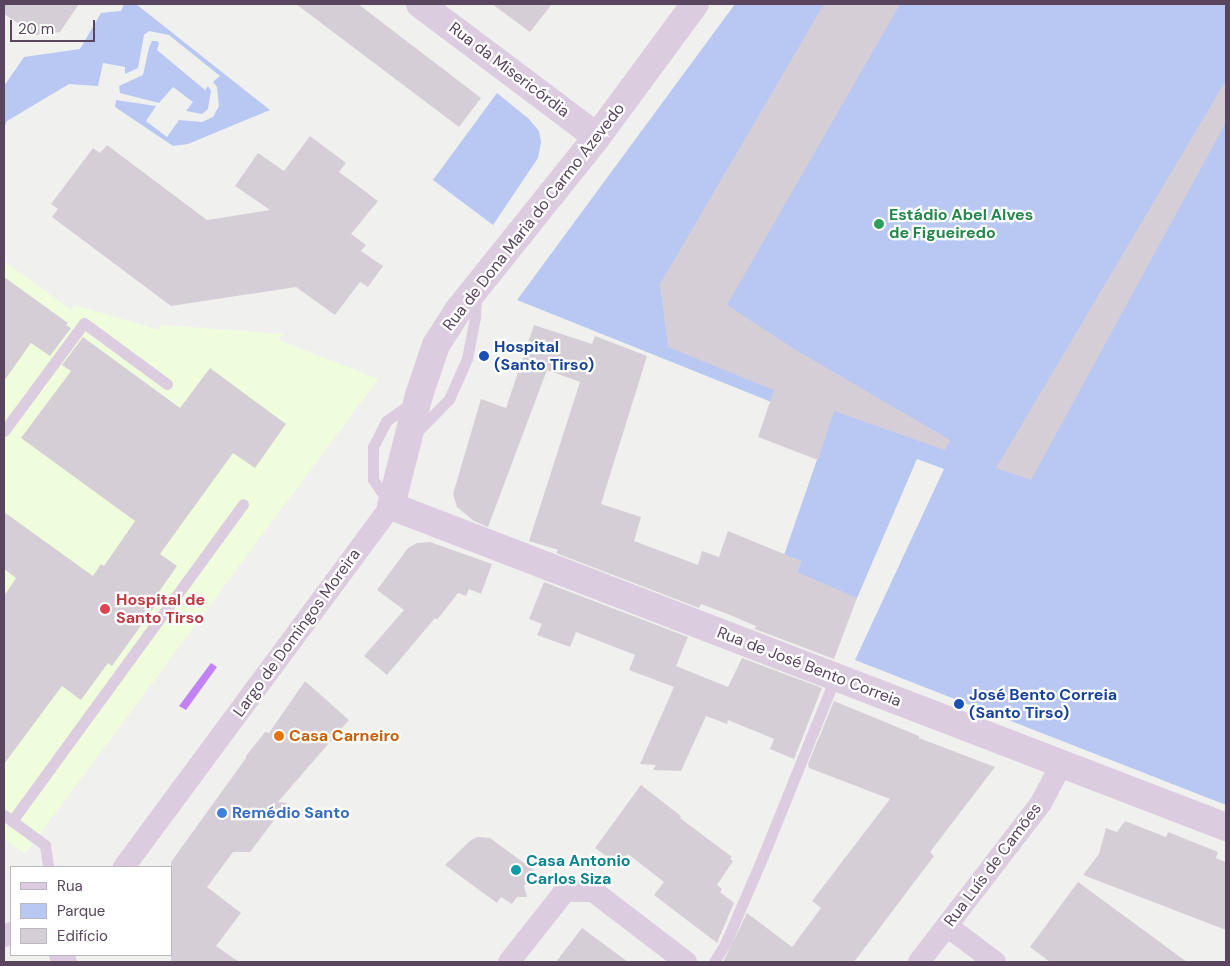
<!DOCTYPE html>
<html>
<head>
<meta charset="utf-8">
<style>
  body { margin:0 }
  #map { position:relative; width:1230px; height:966px; overflow:hidden; background:#f0f1ee; font-family:"DM Sans",sans-serif }
  div>[style] { position:absolute }
  .medical>* { inset:0; background:#effddd }
  .green>* { inset:0; background:#b9c8f3 }
  .water>* { inset:0; background:#c282f4 }
  .building>* { inset:0; background:#d6ced7 }
  .service>* { height:11px; margin:-5.5px; padding:0 5.5px; transform-origin:5.5px; border-radius:5.5px; background:#dccce0 }
  .minor>* { height:22px; margin:-11px; padding:0 11px; transform-origin:11px; border-radius:11px; background:#dccce0 }
  .tertiary>* { height:28px; margin:-14px; padding:0 14px; transform-origin:14px; border-radius:14px; background:#dccce0 }
  .dots>* { width:14px; height:14px; translate:-50% -50%; box-sizing:border-box; border:2px solid #fff; border-radius:50% }
  span { translate:-50% -50%; white-space:nowrap; text-align:center; line-height:1.15; -webkit-text-stroke:4.5px #fff; paint-order:stroke }
  .street-label { font-size:16px; color:#59455e }
  .leisure-label { font-size:16px; color:#27864d; font-weight:700 }
  .left { translate:0 -50%; text-align:left }
  .transit-label { font-size:16px; color:#164399; font-weight:700 }
  .health-label { font-size:16px; color:#be3a42; font-weight:700 }
  .food-label { font-size:16px; color:#c56008; font-weight:700 }
  .shop-label { font-size:16px; color:#366cbe; font-weight:700 }
  .culture-label { font-size:16px; color:#0d838f; font-weight:700 }
  .frame { position:absolute; inset:0; border:5px solid #59455e; pointer-events:none }
  .legend { position:absolute; left:10px; top:866px; width:162px; height:90px; box-sizing:border-box; background:#fff; border:1px solid #bdb5bf; margin:0; padding:6px 9px; list-style:none; font-size:15px; color:#59455e }
  .legend li { display:flex; align-items:center; gap:10px; height:25px }
  .legend b { width:25px; border:1px solid #bdb5bf }
  .scale { position:absolute; left:10px; top:20px; width:85px; height:22px; box-sizing:border-box; border:2px solid #59455e; border-top:0; padding-left:6px; font-size:15px; line-height:18px; white-space:nowrap; color:#59455e; -webkit-text-stroke:4px #fff; paint-order:stroke }
</style>
</head>
<body>
<div id="map">
  <div class="medical">
    <i style="clip-path:polygon(4px 261px,71px 310px,75px 305px,159px 330px,161px 325px,283px 334px,278px 340px,378px 379px,25px 854px,4px 839px)"></i>
  </div>
  <div class="green">
    <i style="clip-path:polygon(124px 4px,136px 4px,270px 110px,188px 144px,173px 146px,115px 107px,116px 100px,156px 106px,146px 121px,167px 137px,179px 120px,202px 122px,213px 117px,219px 106px,217px 87px,213px 82px,220px 76px,169px 35px,149px 31px,144px 35px,138px 68px,125px 74px,125px 67px,103px 63px,98px 86px,69px 84px,7px 121px,4px 128px,4px 86px,24px 57px,80px 49px,101px 13px,121px 11px)"></i>
    <i style="clip-path:polygon(735px 4px,1226px 4px,1226px 805px,855px 660px,944px 469px,917px 459px,857px 598px,788px 598px,801px 561px,784px 555px,829px 425px,517px 300px)"></i>
    <i style="clip-path:polygon(152px 41px,157px 41px,159px 43px,157px 50px,205px 90px,208px 86px,211px 91px,208px 109px,202px 114px,186px 111px,193px 102px,173px 87px,159px 103px,120px 93px,119px 86px,143px 75px,149px 48px)"></i>
    <i style="clip-path:polygon(497px 93px,529px 119px,539px 131px,541px 142px,538px 158px,493px 225px,433px 180px)"></i>
  </div>
  <div class="water">
    <i style="clip-path:polygon(211px 663px,217px 667px,186px 710px,179px 706px)"></i>
  </div>
  <div class="building">
    <i style="clip-path:polygon(4px 4px,79px 4px,60px 32px,36px 35px,4px 14px)"></i>
    <i style="clip-path:polygon(296px 4px,358px 4px,481px 98px,459px 127px)"></i>
    <i style="clip-path:polygon(492px 4px,552px 4px,530px 32px)"></i>
    <i style="clip-path:polygon(824px 4px,900px 4px,727px 305px,794px 349px,950px 440px,945px 450px,834px 411px,818px 460px,758px 437px,774px 390px,668px 347px,660px 284px)"></i>
    <i style="clip-path:polygon(1226px 80px,1226px 122px,1031px 480px,996px 468px)"></i>
    <i style="clip-path:polygon(310px 136px,346px 163px,339px 172px,378px 201px,351px 234px,366px 245px,361px 251px,383px 266px,368px 287px,360px 282px,335px 315px,296px 287px,171px 306px,52px 217px,58px 209px,51px 204px,93px 148px,100px 153px,107px 145px,207px 220px,270px 210px,235px 186px,258px 153px,284px 171px)"></i>
    <i style="clip-path:polygon(4px 277px,68px 323px,66px 325px,71px 328px,50px 356px,31px 343px,4px 381px)"></i>
    <i style="clip-path:polygon(534px 325px,592px 344px,595px 336px,647px 356px,601px 504px,641px 517px,634px 541px,698px 565px,702px 551px,719px 557px,728px 531px,801px 561px,797px 572px,857px 598px,834px 659px,755px 629px,756px 626px,730px 615px,701px 604px,699px 608px,556px 553px,558px 550px,529px 541px,580px 382px,547px 370px,488px 527px,474px 521px,457px 507px,453px 494px,481px 399px,506px 408px)"></i>
    <i style="clip-path:polygon(83px 337px,180px 408px,210px 368px,286px 424px,255px 468px,233px 453px,160px 554px,177px 566px,151px 603px,155px 606px,112px 666px,108px 663px,81px 700px,62px 686px,4px 764px,4px 596px,16px 578px,4px 569px,4px 512px,93px 576px,101px 564px,104px 566px,135px 521px,21px 438px,71px 371px,62px 365px)"></i>
    <i style="clip-path:polygon(430px 542px,492px 564px,481px 594px,469px 589px,466px 596px,458px 593px,437px 620px,435px 618px,387px 675px,364px 656px,404px 610px,377px 590px,408px 548px,417px 543px)"></i>
    <i style="clip-path:polygon(544px 582px,688px 637px,676px 666px,728px 687px,742px 658px,822px 688px,794px 759px,770px 749px,774px 739px,728px 720px,727px 724px,706px 716px,681px 771px,653px 770px,656px 765px,640px 764px,674px 687px,629px 670px,635px 655px,576px 632px,570px 647px,537px 635px,542px 624px,529px 619px)"></i>
    <i style="clip-path:polygon(305px 681px,349px 720px,278px 802px,287px 803px,250px 852px,233px 852px,207px 887px,241px 913px,216px 946px,239px 962px,171px 962px,171px 862px,246px 758px,246px 756px,265px 732px,269px 733px)"></i>
    <i style="clip-path:polygon(834px 701px,919px 736px,919px 738px,995px 767px,930px 852px,934px 856px,854px 962px,723px 962px,747px 913px,792px 947px,821px 908px,812px 901px,890px 799px,809px 768px,808px 764px)"></i>
    <i style="clip-path:polygon(641px 785px,681px 816px,680px 818px,732px 857px,730px 859px,733px 861px,717px 885px,722px 889px,720px 892px,734px 903px,717px 943px,654px 895px,664px 882px,628px 854px,619px 865px,595px 848px)"></i>
    <i style="clip-path:polygon(1125px 821px,1166px 837px,1168px 832px,1218px 852px,1216px 858px,1226px 862px,1226px 930px,1083px 875px,1099px 854px,1106px 828px,1117px 832px)"></i>
    <i style="clip-path:polygon(477px 837px,490px 838px,535px 871px,524px 886px,527px 897px,517px 897px,512px 904px,501px 897px,497px 903px,445px 865px,471px 840px)"></i>
    <i style="clip-path:polygon(1078px 882px,1187px 962px,1050px 962px,1030px 947px)"></i>
    <i style="clip-path:polygon(582px 928px,628px 962px,556px 962px)"></i>
  </div>
  <div class="service">
    <i style="left:4px;top:431px;width:134px;rotate:-53.5deg"></i>
    <i style="left:84px;top:323px;width:103px;rotate:36.3deg"></i>
    <i style="left:415px;top:434px;width:49px;rotate:-45.8deg"></i>
    <i style="left:449px;top:399px;width:44px;rotate:-65.8deg"></i>
    <i style="left:467px;top:359px;width:43px;rotate:-79.2deg"></i>
    <i style="left:475px;top:317px;width:21px;rotate:-87deg"></i>
    <i style="left:389px;top:503px;width:29px;rotate:-124deg"></i>
    <i style="left:373px;top:479px;width:32px;rotate:-90deg"></i>
    <i style="left:373px;top:447px;width:29px;rotate:-63deg"></i>
    <i style="left:386px;top:421px;width:32px;rotate:-35deg"></i>
    <i style="left:4px;top:815px;width:51px;rotate:36.2deg"></i>
    <i style="left:45px;top:845px;width:22px;rotate:82deg"></i>
    <i style="left:12px;top:821px;width:392px;rotate:-53.9deg"></i>
    <i style="left:714px;top:962px;width:23px;rotate:-59deg"></i>
    <i style="left:726px;top:942px;width:94px;rotate:-66.7deg"></i>
    <i style="left:763px;top:856px;width:192px;rotate:-68deg"></i>
  </div>
  <div class="minor">
    <i style="left:124px;top:867px;width:449px;rotate:-53.5deg"></i>
    <i style="left:947px;top:926px;width:60px;rotate:36.9deg"></i>
    <i style="left:4px;top:936px;width:8px;rotate:-23deg"></i>
    <i style="left:60px;top:955px;width:9px;rotate:49deg"></i>
    <i style="left:509px;top:962px;width:90px;rotate:-51.7deg"></i>
    <i style="left:565px;top:891px;width:28px"></i>
    <i style="left:593px;top:891px;width:117px;rotate:37.4deg"></i>
    <i style="left:919px;top:962px;width:200px;rotate:-52.5deg"></i>
    <i style="left:1041px;top:803px;width:43px;rotate:-62.2deg"></i>
  </div>
  <div class="tertiary">
    <i style="left:420px;top:4px;width:221px;rotate:36.9deg"></i>
    <i style="left:695px;top:4px;width:165px;rotate:126.4deg"></i>
    <i style="left:597px;top:137px;width:221px;rotate:128.7deg"></i>
    <i style="left:459px;top:309px;width:43px;rotate:122.6deg"></i>
    <i style="left:436px;top:345px;width:53px;rotate:108.8deg"></i>
    <i style="left:419px;top:395px;width:114px;rotate:104.2deg"></i>
    <i style="left:391px;top:506px;width:895px;rotate:21.03deg"></i>
  </div>
  <div class="dots">
    <i style="left:879px;top:224px;background:#2e9e5b"></i>
    <i style="left:484px;top:356px;background:#1a4fb4"></i>
    <i style="left:105px;top:609px;background:#e0444e"></i>
    <i style="left:959px;top:704px;background:#1a4fb4"></i>
    <i style="left:279px;top:736px;background:#e8710a"></i>
    <i style="left:222px;top:813px;background:#3f7fe0"></i>
    <i style="left:516px;top:870px;background:#0f9aa8"></i>
  </div>
  <div class="street-label">
    <span style="left:509px;top:70px;rotate:37deg">Rua da Misericórdia</span>
    <span style="left:534px;top:217px;rotate:-52deg">Rua de Dona Maria do Carmo Azevedo</span>
    <span style="left:297px;top:633px;rotate:-54deg">Largo de Domingos Moreira</span>
    <span style="left:809px;top:667px;rotate:21deg">Rua de José Bento Correia</span>
    <span style="left:993px;top:865px;rotate:-53deg">Rua Luís de Camões</span>
  </div>
  <div class="leisure-label">
    <span class="left" style="left:889px;top:224px">Estádio Abel Alves<br>de Figueiredo</span>
  </div>
  <div class="transit-label">
    <span class="left" style="left:494px;top:356px">Hospital<br>(Santo Tirso)</span>
    <span class="left" style="left:969px;top:704px">José Bento Correia<br>(Santo Tirso)</span>
  </div>
  <div class="health-label">
    <span class="left" style="left:116px;top:609px">Hospital de<br>Santo Tirso</span>
  </div>
  <div class="food-label">
    <span class="left" style="left:289px;top:736px">Casa Carneiro</span>
  </div>
  <div class="shop-label">
    <span class="left" style="left:232px;top:813px">Remédio Santo</span>
  </div>
  <div class="culture-label">
    <span class="left" style="left:526px;top:870px">Casa Antonio<br>Carlos Siza</span>
  </div>
  <div class="frame"></div>
  <ul class="legend">
  <li><b style="height:6px;background:#dccce0"></b>Rua</li>
  <li><b style="height:14px;background:#b9c8f3"></b>Parque</li>
  <li><b style="height:14px;background:#d6ced7"></b>Edifício</li>
  </ul>
  <div class="scale">20 m</div>
</div>
</body>
</html>
